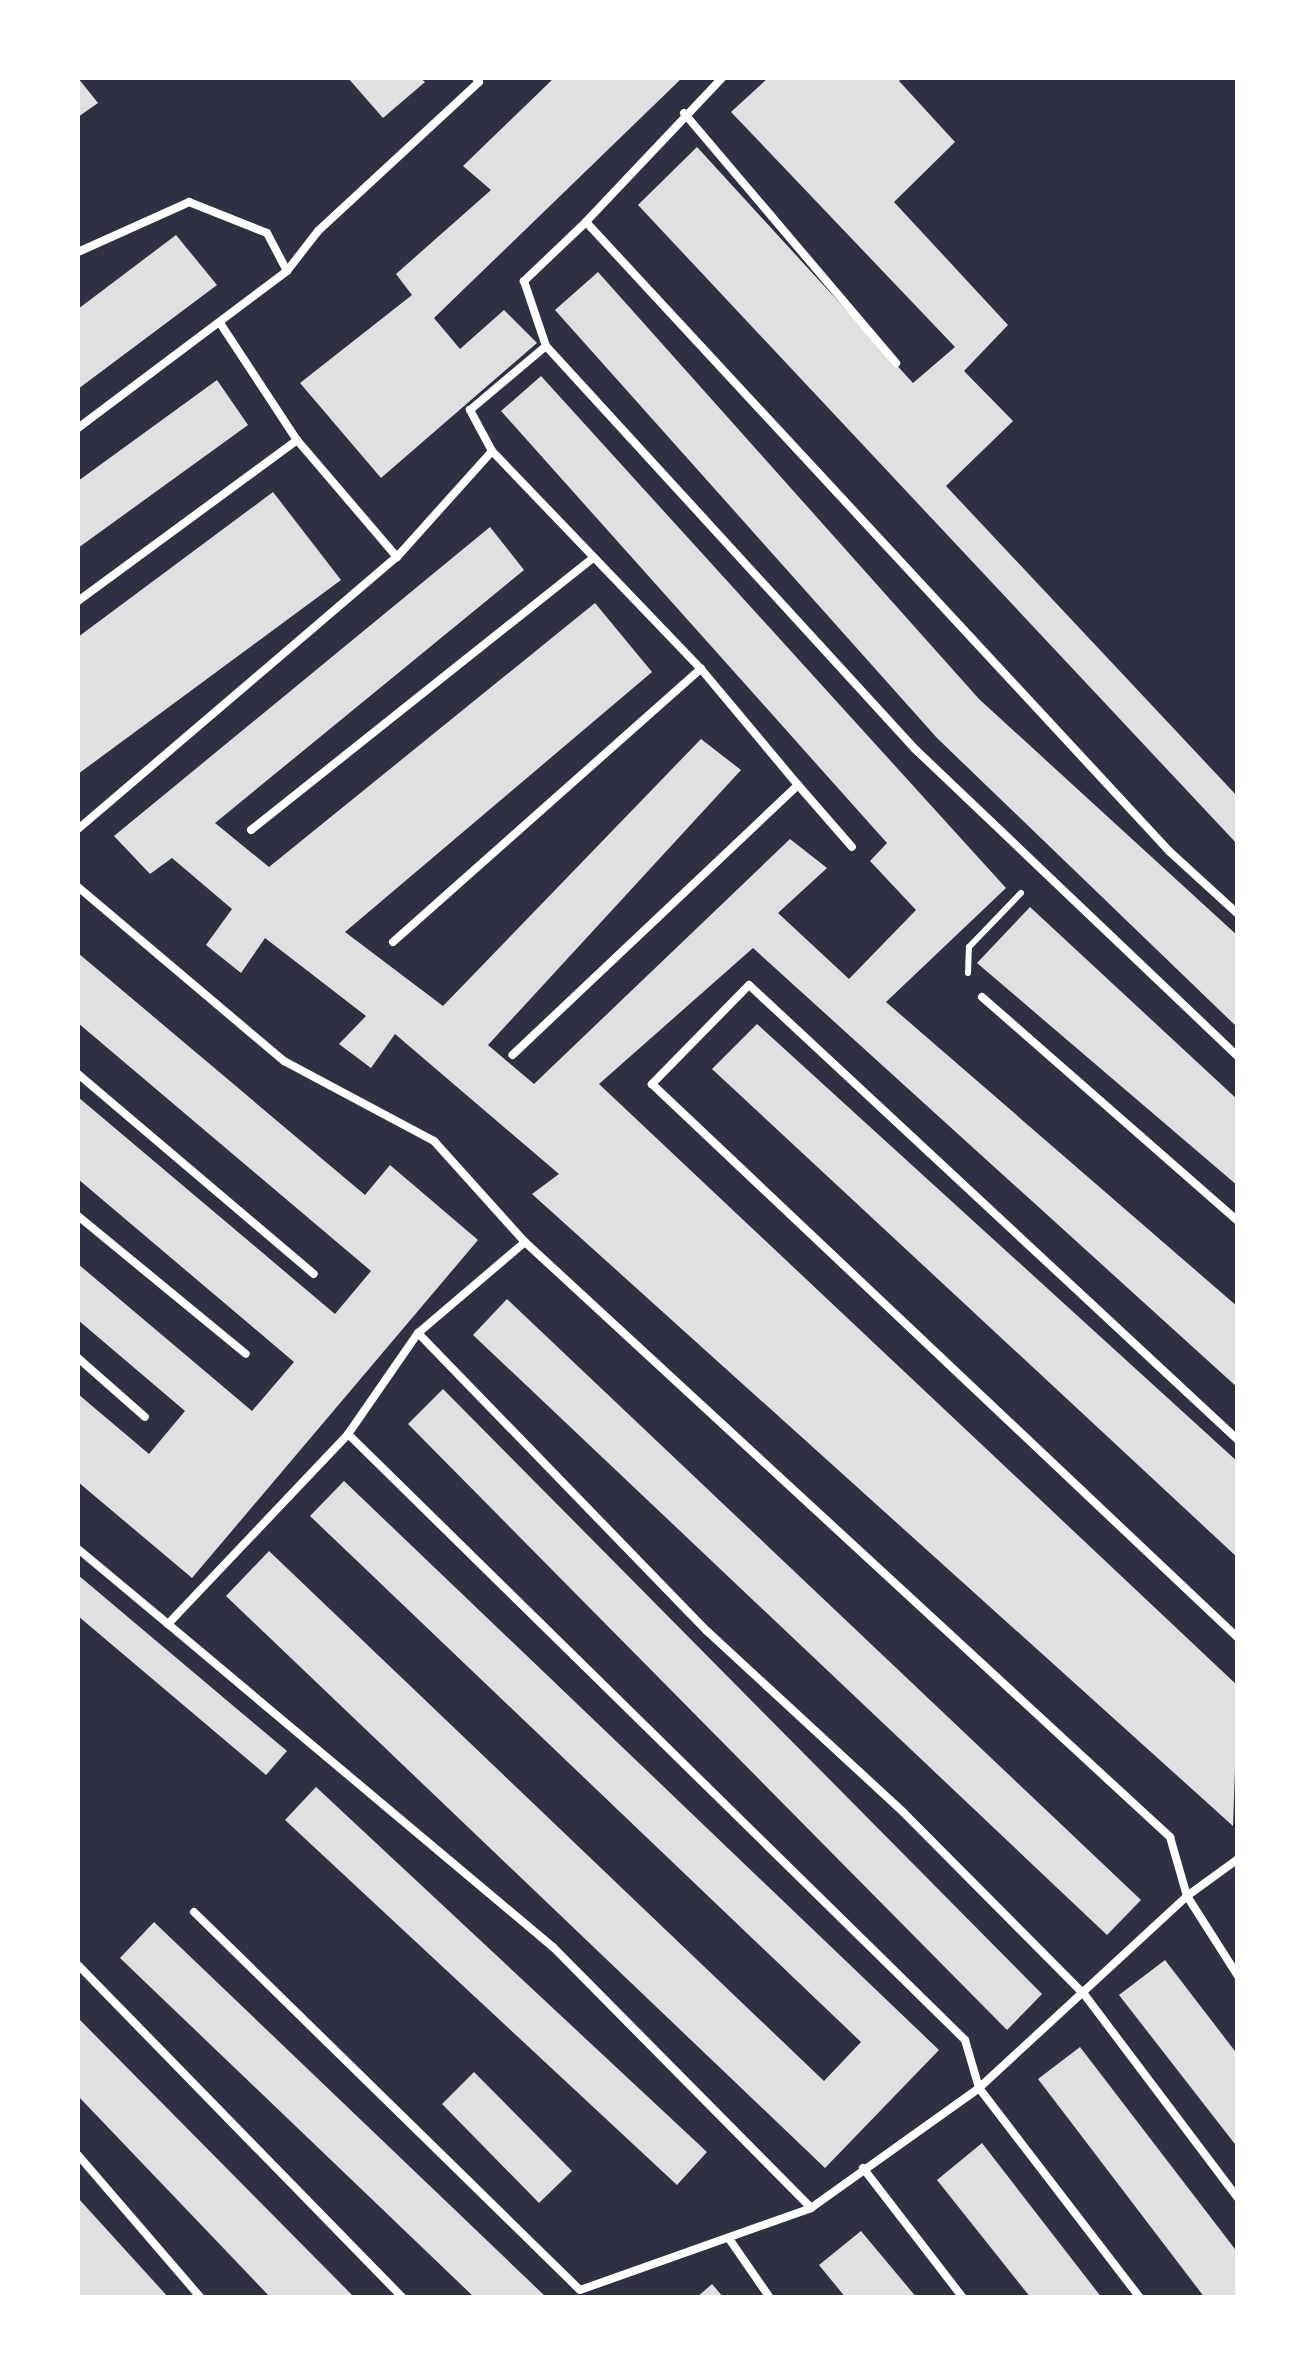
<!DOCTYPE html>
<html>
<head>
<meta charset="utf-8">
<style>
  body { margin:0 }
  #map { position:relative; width:1315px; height:2375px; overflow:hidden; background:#2d3142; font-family:"PT Sans",sans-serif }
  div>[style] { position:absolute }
  .building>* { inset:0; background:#e0e0e3 }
  .path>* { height:6px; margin:-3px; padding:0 3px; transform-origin:3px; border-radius:3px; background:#fff }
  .service>* { height:8px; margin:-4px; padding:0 4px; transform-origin:4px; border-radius:4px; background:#fff }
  span { translate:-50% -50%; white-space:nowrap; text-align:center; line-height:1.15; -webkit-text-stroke:8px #fff; paint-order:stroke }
  .frame { position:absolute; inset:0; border:80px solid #fff; pointer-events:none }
</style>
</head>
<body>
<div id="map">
  <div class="building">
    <i style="clip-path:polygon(78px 78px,98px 103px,78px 117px)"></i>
    <i style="clip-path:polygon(348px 78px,420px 78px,425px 82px,383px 118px)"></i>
    <i style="clip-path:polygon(554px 78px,682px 78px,434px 318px,460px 349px,504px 310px,537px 343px,381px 478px,300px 383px,412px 295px,396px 274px,491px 190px,463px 166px)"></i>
    <i style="clip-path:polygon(768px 78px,903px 78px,899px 81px,955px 142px,894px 202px,1008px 325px,964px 371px,1013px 421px,946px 486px,1238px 797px,1238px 845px,638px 205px,697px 147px,913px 383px,955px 347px,731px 112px)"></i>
    <i style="clip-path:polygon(176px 235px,217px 285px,78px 389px,78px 309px)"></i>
    <i style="clip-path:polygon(598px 272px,979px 699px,1238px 936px,1238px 1028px,937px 738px,555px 310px)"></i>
    <i style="clip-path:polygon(541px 376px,1006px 888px,886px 1002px,1238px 1307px,1238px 1388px,753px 948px,599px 1084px,1238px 1686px,1233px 1826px,532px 1194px,559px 1174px,395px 1034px,371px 1068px,339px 1044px,366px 1016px,265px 938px,241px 973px,206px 945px,232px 909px,172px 858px,150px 874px,114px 836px,490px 527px,524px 570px,215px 823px,269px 867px,595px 603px,652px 672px,345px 932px,443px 1006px,701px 739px,741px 770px,488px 1045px,534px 1084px,790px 839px,827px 868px,778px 913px,849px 979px,916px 910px,870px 861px,887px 843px,501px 411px)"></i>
    <i style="clip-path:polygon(217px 380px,248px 425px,78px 548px,78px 481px)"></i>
    <i style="clip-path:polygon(273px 492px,341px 580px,78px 774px,78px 637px)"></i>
    <i style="clip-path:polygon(1030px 907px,1238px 1100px,1238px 1186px,977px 963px)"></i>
    <i style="clip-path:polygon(78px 953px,365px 1195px,390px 1165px,478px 1240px,192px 1578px,78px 1482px,78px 1394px,149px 1454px,185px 1411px,78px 1320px,78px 1264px,252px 1411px,294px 1362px,78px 1179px,78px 1097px,335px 1314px,371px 1271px,78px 1023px)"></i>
    <i style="clip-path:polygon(757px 1024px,1238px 1462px,1238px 1558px,712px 1069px)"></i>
    <i style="clip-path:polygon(507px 1299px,1141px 1900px,1107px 1935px,473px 1335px)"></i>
    <i style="clip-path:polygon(443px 1389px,1042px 1994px,1007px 2030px,408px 1424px)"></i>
    <i style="clip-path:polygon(344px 1481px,939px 2050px,825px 2168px,226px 1596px,269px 1551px,824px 2081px,861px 2042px,310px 1516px)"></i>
    <i style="clip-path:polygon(78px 1575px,287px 1751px,266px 1775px,78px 1616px)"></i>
    <i style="clip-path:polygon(316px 1787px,707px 2152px,677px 2185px,285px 1820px)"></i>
    <i style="clip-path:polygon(154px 1922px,547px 2298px,475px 2298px,120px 1958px)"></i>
    <i style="clip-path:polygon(1165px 1960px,1238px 2055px,1238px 2148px,1119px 1995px)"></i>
    <i style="clip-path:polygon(78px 2018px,355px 2298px,271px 2298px,78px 2096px)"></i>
    <i style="clip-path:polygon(1080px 2047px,1238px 2253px,1238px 2298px,1205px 2298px,1038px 2079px)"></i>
    <i style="clip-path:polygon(474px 2072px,572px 2171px,539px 2203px,442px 2104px)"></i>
    <i style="clip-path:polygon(982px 2143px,1102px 2298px,1031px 2298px,937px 2180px)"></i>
    <i style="clip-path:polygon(78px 2198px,169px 2298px,78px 2298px)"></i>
    <i style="clip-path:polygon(861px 2231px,917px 2298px,846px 2298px,819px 2265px)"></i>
    <i style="clip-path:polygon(712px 2284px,724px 2298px,696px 2298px)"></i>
  </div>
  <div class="path">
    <i style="left:968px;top:973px;width:26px;rotate:-88deg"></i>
    <i style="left:969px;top:947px;width:75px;rotate:-46.1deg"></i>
  </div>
  <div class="service">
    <i style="left:722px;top:78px;width:198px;rotate:133.4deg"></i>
    <i style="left:586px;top:222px;width:858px;rotate:47.17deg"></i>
    <i style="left:1169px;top:851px;width:93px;rotate:42.4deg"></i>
    <i style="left:684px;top:113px;width:328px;rotate:49.7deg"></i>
    <i style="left:586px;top:222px;width:86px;rotate:136.4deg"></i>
    <i style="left:524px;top:281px;width:69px;rotate:71.3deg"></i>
    <i style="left:546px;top:346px;width:546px;rotate:47.52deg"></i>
    <i style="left:915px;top:749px;width:446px;rotate:43.6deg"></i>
    <i style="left:78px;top:252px;width:122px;rotate:-24.2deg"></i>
    <i style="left:189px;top:202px;width:84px;rotate:21.7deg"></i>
    <i style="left:267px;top:233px;width:43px;rotate:62.2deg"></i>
    <i style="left:220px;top:323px;width:140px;rotate:56.7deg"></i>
    <i style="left:297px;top:440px;width:154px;rotate:49.5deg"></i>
    <i style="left:78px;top:428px;width:261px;rotate:-36.9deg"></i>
    <i style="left:287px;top:271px;width:51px;rotate:-52.2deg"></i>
    <i style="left:318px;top:231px;width:219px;rotate:-42.8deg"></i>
    <i style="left:479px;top:82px;width:5px;rotate:-127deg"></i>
    <i style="left:492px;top:451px;width:47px;rotate:-118.2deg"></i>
    <i style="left:470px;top:410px;width:99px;rotate:-40.1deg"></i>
    <i style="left:78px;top:601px;width:272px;rotate:-36.3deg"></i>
    <i style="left:798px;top:785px;width:82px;rotate:48.9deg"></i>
    <i style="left:78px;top:829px;width:419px;rotate:-40.5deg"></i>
    <i style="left:397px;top:557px;width:142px;rotate:-48.1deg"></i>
    <i style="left:492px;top:451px;width:302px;rotate:46.2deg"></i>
    <i style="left:701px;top:669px;width:151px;rotate:50.1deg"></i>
    <i style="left:798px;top:785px;width:393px;rotate:136.6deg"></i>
    <i style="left:251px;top:830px;width:434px;rotate:-38.5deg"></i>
    <i style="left:78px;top:887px;width:270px;rotate:40.2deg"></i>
    <i style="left:284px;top:1061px;width:170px;rotate:28.1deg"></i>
    <i style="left:434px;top:1141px;width:136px;rotate:48deg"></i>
    <i style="left:525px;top:1242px;width:878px;rotate:42.69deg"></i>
    <i style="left:1170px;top:1837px;width:61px;rotate:73.9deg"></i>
    <i style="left:1187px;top:1896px;width:63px;rotate:-36deg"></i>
    <i style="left:393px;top:942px;width:412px;rotate:-41.6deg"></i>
    <i style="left:982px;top:997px;width:340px;rotate:41.2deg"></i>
    <i style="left:78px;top:1074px;width:309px;rotate:40.3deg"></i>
    <i style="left:78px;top:1216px;width:217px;rotate:39.4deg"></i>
    <i style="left:525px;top:1242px;width:140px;rotate:139.6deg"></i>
    <i style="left:418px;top:1333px;width:123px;rotate:124.7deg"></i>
    <i style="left:348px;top:1434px;width:865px;rotate:44.48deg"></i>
    <i style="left:965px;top:2040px;width:50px;rotate:73.7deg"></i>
    <i style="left:979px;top:2088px;width:265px;rotate:52.5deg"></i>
    <i style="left:418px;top:1333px;width:415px;rotate:45.9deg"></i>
    <i style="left:707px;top:1631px;width:268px;rotate:42.7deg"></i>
    <i style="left:904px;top:1813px;width:255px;rotate:45.2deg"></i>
    <i style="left:1084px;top:1994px;width:256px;rotate:53deg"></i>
    <i style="left:78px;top:1358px;width:89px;rotate:41.4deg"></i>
    <i style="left:1238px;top:1440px;width:668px;rotate:-137.06deg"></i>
    <i style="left:749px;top:985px;width:139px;rotate:134.4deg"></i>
    <i style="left:652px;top:1084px;width:806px;rotate:43.39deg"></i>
    <i style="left:78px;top:1549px;width:117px;rotate:39.8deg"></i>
    <i style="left:168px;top:1624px;width:262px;rotate:-46.5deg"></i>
    <i style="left:168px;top:1624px;width:503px;rotate:40deg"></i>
    <i style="left:553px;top:1947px;width:367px;rotate:45.3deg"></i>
    <i style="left:811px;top:2208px;width:206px;rotate:-35.5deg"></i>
    <i style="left:979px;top:2088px;width:283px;rotate:-42.7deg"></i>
    <i style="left:1187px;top:1896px;width:95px;rotate:57.5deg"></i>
    <i style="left:194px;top:1912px;width:540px;rotate:44.4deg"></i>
    <i style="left:580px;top:2290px;width:245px;rotate:-19.5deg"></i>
    <i style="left:78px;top:1965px;width:465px;rotate:45.7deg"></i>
    <i style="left:78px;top:2155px;width:189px;rotate:49.3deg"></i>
    <i style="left:863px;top:2168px;width:164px;rotate:52.4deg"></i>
    <i style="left:730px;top:2240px;width:70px;rotate:55.4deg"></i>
  </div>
  <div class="frame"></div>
</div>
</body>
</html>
